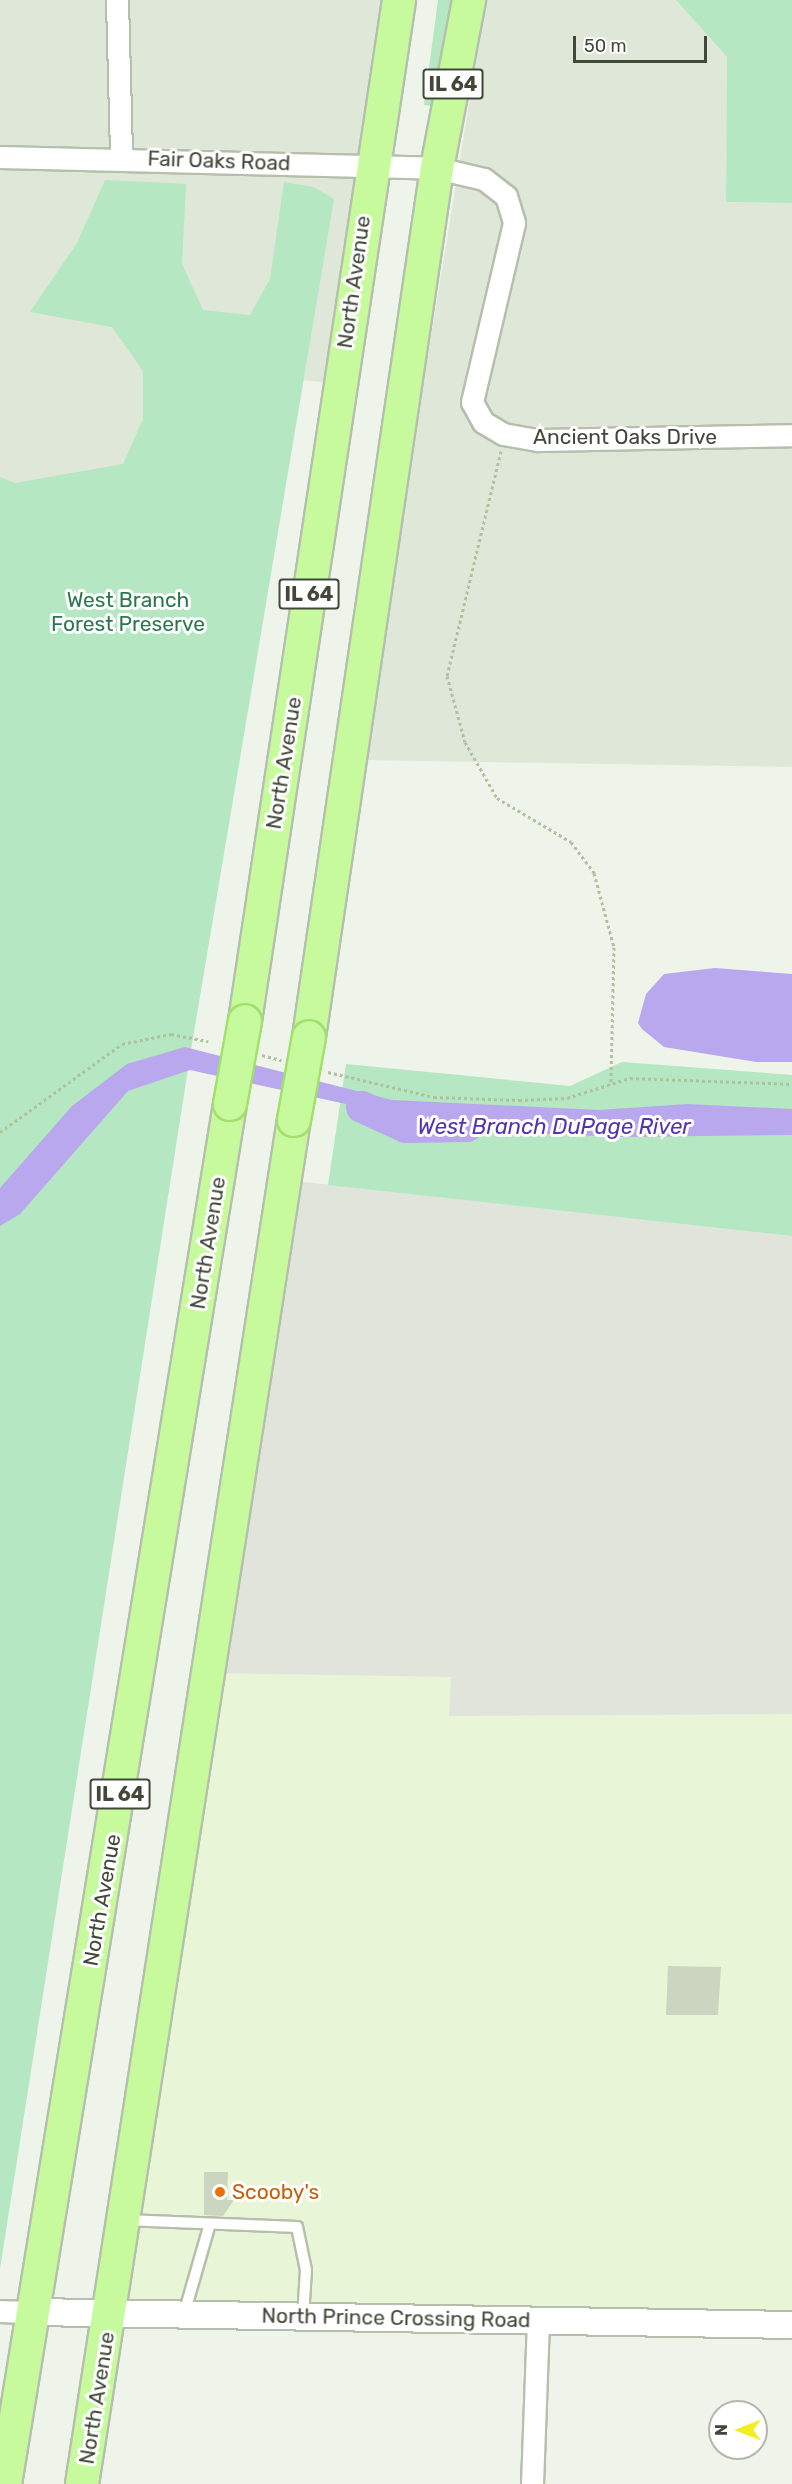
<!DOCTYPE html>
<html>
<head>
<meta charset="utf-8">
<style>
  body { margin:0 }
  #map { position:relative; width:792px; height:2484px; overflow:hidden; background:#eef4e9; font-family:Rubik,sans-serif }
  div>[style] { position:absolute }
  .residential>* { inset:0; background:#dfe8d8 }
  .commercial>* { inset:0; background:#e8f5d6 }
  .industrial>* { inset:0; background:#e0e4db }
  .green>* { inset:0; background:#b4e7c2 }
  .water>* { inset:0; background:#b9a8ee }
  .river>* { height:32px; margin:-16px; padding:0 16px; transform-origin:16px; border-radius:16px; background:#b9a8ee }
  .building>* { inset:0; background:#ccd5bf }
  .path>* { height:3px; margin-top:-1.5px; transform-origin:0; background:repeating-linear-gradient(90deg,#b0c19e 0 3px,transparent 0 6px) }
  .roads { filter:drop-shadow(2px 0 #b6bfac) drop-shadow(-2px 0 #b6bfac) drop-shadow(0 2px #b6bfac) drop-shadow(0 -2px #b6bfac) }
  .service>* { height:10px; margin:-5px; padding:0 5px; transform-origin:5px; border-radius:5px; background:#fff }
  .minor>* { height:21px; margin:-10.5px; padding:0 10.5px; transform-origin:10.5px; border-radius:10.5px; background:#fff }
  .tertiary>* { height:26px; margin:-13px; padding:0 13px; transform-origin:13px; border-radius:13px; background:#fff }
  .primary>* { height:32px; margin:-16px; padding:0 16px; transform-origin:16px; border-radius:16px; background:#c7fa9c }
  .bridges { filter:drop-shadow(2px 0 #a2e06c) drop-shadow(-2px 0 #a2e06c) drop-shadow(0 2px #a2e06c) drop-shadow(0 -2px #a2e06c) }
  .primary-bridge>* { height:32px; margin:-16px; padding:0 16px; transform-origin:16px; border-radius:16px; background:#c7fa9c }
  .dots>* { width:16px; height:16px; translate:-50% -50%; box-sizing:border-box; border:3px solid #fff; border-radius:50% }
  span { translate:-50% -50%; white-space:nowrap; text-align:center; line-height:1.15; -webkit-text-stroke:6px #fff; paint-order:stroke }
  .shield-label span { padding:2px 4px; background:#fff; border:2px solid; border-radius:4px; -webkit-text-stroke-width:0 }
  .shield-label { font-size:20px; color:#414838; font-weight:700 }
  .street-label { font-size:21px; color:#414838 }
  .park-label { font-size:21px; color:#2c784e }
  .food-label { font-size:21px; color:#c56008 }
  .left { translate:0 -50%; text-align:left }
  .water-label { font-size:22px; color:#5334b0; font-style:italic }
  .north { position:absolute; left:708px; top:2400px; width:60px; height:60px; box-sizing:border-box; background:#fff; border:2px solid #b3b6af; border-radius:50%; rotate:270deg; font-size:16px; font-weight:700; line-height:24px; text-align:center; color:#414838 }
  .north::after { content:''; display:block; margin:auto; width:21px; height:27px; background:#f2ee22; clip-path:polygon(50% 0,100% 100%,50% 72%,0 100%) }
  .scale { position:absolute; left:573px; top:36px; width:134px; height:27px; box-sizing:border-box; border:3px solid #414838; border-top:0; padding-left:8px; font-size:18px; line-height:21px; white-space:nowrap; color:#414838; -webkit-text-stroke:4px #fff; paint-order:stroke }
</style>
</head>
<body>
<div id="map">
  <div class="residential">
    <i style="clip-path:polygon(0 0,392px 0,333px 383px,296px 380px,191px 483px,0 483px)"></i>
    <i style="clip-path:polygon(486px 0,676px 0,727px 57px,726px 202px,792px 203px,792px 767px,362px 760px)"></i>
  </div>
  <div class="commercial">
    <i style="clip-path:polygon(214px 1673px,451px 1677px,450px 1716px,792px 1714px,792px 2320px,119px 2308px)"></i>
  </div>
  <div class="industrial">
    <i style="clip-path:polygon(295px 1181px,792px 1236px,792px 1714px,449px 1716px,451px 1677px,214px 1673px)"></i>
  </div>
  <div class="green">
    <i style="clip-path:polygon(438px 0,452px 0,438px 91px,432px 106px,424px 105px)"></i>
    <i style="clip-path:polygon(676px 0,792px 0,792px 203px,726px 202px,727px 57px)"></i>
    <i style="clip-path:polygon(105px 180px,186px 184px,182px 264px,203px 310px,250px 315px,270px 279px,284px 182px,314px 187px,334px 199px,191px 1050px,0 2269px,0 477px,15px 483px,123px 464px,143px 419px,143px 371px,112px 327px,30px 312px,77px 243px)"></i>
    <i style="clip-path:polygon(622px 1062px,792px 1075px,792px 1236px,328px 1185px,346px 1064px,570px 1086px)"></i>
  </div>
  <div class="water">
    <i style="clip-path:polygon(715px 968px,792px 974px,792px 1062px,756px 1062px,664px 1047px,642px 1029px,638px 1023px,646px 994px,664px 974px)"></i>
    <i style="clip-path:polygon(185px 1047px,392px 1100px,599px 1110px,687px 1104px,792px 1109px,792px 1135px,621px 1137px,388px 1127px,355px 1106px,190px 1070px,128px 1091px,20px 1214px,0 1226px,0 1188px,72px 1106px,127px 1064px)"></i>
  </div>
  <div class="river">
    <i style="left:362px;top:1107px;width:48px;rotate:24.4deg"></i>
    <i style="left:406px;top:1127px;width:61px;rotate:-0.9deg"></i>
  </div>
  <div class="building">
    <i style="clip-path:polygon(668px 1966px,721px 1967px,718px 2015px,666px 2015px)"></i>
    <i style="clip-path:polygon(204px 2172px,228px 2172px,227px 2200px,234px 2200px,223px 2216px,204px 2215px)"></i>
  </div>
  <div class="path">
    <i style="left:501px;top:451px;width:231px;rotate:103.5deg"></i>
    <i style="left:447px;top:676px;width:68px;rotate:74.7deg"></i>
    <i style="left:465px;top:742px;width:64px;rotate:60.3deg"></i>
    <i style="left:497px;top:798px;width:86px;rotate:30.7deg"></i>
    <i style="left:571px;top:842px;width:39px;rotate:53deg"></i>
    <i style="left:594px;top:873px;width:77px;rotate:74.9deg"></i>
    <i style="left:614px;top:947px;width:135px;rotate:91.3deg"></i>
    <i style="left:262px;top:1055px;width:20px;rotate:15deg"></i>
    <i style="left:328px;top:1072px;width:109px;rotate:13.3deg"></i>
    <i style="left:434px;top:1097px;width:85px;rotate:2deg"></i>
    <i style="left:519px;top:1100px;width:48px;rotate:-2.4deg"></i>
    <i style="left:567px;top:1098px;width:66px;rotate:-17.6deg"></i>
    <i style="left:630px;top:1078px;width:162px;rotate:2.1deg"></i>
    <i style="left:0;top:1132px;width:150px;rotate:-35.8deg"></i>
    <i style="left:122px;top:1044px;width:50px;rotate:-11.5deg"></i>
    <i style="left:171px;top:1034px;width:38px;rotate:11deg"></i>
  </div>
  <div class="roads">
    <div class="service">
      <i style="left:125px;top:2220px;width:172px;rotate:2.3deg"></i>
      <i style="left:297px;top:2227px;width:44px;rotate:78.2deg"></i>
      <i style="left:306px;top:2270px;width:46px;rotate:93.7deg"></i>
      <i style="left:184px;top:2314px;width:91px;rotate:-74deg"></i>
    </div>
    <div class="minor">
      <i style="left:117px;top:0;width:158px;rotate:88.5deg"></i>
      <i style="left:0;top:157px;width:437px;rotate:1.4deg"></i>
      <i style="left:437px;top:168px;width:48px;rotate:13.2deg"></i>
      <i style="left:484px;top:179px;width:28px;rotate:38deg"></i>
      <i style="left:506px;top:196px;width:28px;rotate:73deg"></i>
      <i style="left:514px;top:223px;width:184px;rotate:103.2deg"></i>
      <i style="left:472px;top:402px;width:23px;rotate:61deg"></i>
      <i style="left:483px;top:422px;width:23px;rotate:31deg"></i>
      <i style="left:503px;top:434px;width:36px;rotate:10deg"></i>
      <i style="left:538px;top:440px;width:254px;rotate:-1.1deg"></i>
      <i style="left:0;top:2311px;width:33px;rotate:2deg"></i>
      <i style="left:532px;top:2484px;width:163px;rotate:-87.9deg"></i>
    </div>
    <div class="tertiary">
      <i style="left:33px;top:2312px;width:759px;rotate:0.98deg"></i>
    </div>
    <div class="primary">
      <i style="left:245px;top:1021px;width:1033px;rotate:-81.42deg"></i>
      <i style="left:309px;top:1037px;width:878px;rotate:-81.62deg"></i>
      <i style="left:437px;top:168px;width:171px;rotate:-79.2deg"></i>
      <i style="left:5px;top:2484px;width:1398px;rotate:-80.74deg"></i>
      <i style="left:82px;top:2484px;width:1380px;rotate:-81.17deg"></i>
    </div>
  </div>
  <div class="bridges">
    <div class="primary-bridge">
      <i style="left:230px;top:1104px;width:84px;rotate:-79.8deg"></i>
      <i style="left:294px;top:1120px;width:84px;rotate:-79.8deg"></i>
    </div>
  </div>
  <div class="dots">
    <i style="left:220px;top:2192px;background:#e8710a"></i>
  </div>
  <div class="shield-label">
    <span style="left:453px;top:84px">IL 64</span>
    <span style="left:309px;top:594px">IL 64</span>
    <span style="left:120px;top:1794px">IL 64</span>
  </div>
  <div class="street-label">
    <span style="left:219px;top:161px;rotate:2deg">Fair Oaks Road</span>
    <span style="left:354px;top:282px;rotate:-82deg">North Avenue</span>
    <span style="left:625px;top:437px">Ancient Oaks Drive</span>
    <span style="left:284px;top:763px;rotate:-81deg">North Avenue</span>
    <span style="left:208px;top:1243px;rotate:-81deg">North Avenue</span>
    <span style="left:102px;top:1900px;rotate:-80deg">North Avenue</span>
    <span style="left:396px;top:2318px;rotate:1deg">North Prince Crossing Road</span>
    <span style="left:97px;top:2398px;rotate:-81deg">North Avenue</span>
  </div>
  <div class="park-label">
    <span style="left:128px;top:612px">West Branch<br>Forest Preserve</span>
  </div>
  <div class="food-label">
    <span class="left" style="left:232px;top:2192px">Scooby's</span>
  </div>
  <div class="water-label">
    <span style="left:554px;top:1127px">West Branch DuPage River</span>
  </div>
  <div class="north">N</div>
  <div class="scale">50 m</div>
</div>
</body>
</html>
